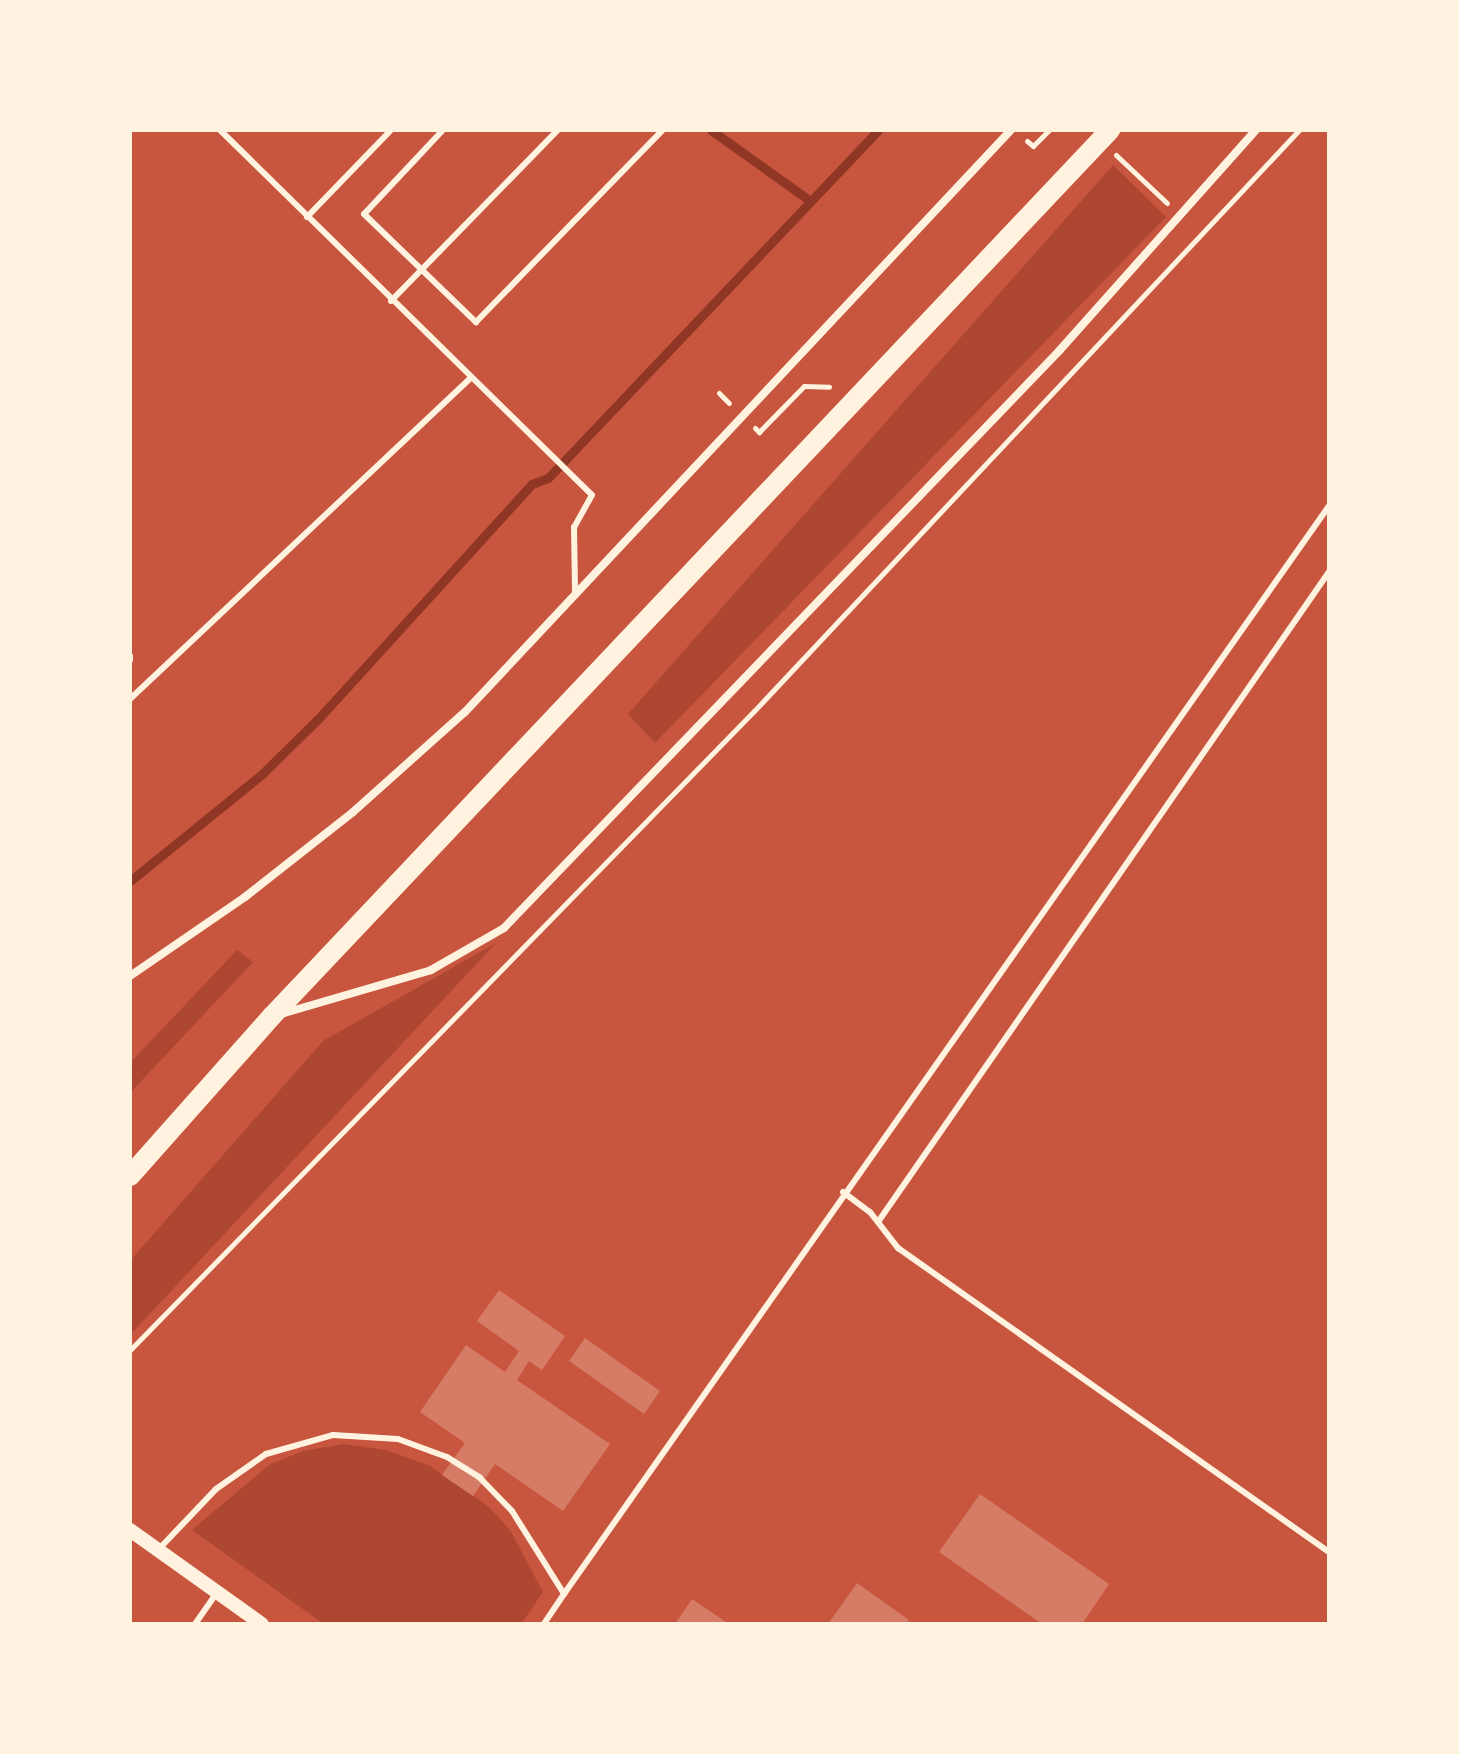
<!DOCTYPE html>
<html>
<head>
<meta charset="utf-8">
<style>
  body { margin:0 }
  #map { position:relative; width:1459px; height:1754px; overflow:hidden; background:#c8553d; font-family:Arial,sans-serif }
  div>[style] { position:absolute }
  .green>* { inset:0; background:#ae4732 }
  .stream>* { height:9px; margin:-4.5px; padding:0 4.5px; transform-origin:4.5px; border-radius:4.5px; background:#8f3625 }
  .building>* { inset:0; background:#d67c66 }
  .path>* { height:5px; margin:-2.5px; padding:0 2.5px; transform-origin:2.5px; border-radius:2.5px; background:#fff3e0 }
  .service>* { height:6px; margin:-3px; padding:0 3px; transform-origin:3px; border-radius:3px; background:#fff3e0 }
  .minor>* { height:8px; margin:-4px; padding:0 4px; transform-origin:4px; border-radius:4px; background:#fff3e0 }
  .tertiary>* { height:14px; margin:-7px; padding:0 7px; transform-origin:7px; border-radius:7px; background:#fff3e0 }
  .primary>* { height:20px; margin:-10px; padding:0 10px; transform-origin:10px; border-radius:10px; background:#fff3e0 }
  span { translate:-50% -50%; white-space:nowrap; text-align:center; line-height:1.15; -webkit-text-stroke:6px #fff3e0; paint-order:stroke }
  .frame { position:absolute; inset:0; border:132px solid #fff3e0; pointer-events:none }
</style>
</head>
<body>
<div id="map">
  <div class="green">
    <i style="clip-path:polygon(1113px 165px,1166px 217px,655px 743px,628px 714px)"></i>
    <i style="clip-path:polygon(496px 943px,130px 1335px,130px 1261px,323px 1041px)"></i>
    <i style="clip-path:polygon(237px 950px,253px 962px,130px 1093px,130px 1063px)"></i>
    <i style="clip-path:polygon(344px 1444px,386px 1450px,430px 1466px,489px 1507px,510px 1530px,543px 1592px,521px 1624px,324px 1624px,192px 1530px,269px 1465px,303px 1451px)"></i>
  </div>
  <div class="stream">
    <i style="left:711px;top:130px;width:122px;rotate:35.6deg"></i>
    <i style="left:130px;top:881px;width:170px;rotate:-39deg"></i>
    <i style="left:262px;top:774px;width:78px;rotate:-44.5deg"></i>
    <i style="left:318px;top:719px;width:318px;rotate:-47.7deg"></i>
    <i style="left:532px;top:484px;width:17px;rotate:-21deg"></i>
    <i style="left:548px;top:478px;width:480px;rotate:-46.5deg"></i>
  </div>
  <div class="building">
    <i style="clip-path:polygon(499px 1290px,565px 1336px,542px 1370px,529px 1361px,517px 1380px,610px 1444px,563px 1511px,495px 1464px,473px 1496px,442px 1475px,465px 1443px,420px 1412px,466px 1345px,505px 1372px,519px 1351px,477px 1321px)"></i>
    <i style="clip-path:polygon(585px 1338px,660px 1391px,644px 1414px,569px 1361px)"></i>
    <i style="clip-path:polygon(980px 1494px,1109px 1584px,1082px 1624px,1042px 1624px,939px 1552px)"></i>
    <i style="clip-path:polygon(857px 1583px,909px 1620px,906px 1624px,828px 1624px)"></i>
    <i style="clip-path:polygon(692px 1599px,729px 1624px,675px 1624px)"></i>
  </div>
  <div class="path">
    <i style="left:1027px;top:141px;width:8px;rotate:40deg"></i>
    <i style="left:1033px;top:146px;width:23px;rotate:-45deg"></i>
    <i style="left:1116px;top:155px;width:70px;rotate:43.3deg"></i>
    <i style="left:719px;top:393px;width:14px;rotate:45deg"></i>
    <i style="left:755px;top:428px;width:6px;rotate:45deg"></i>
    <i style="left:759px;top:432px;width:64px;rotate:-45.6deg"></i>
    <i style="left:804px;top:386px;width:25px;rotate:2deg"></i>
    <i style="left:130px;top:1350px;width:893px;rotate:-45.68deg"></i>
    <i style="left:754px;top:711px;width:797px;rotate:-46.83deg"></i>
  </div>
  <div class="service">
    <i style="left:220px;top:130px;width:521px;rotate:44.46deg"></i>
    <i style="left:592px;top:495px;width:37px;rotate:119deg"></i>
    <i style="left:574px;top:527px;width:67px;rotate:89.1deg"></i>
    <i style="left:443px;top:130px;width:115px;rotate:133.2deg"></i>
    <i style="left:364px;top:214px;width:156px;rotate:44deg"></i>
    <i style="left:476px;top:322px;width:268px;rotate:-45.8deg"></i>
    <i style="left:307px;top:217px;width:121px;rotate:-46deg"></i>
    <i style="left:391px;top:301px;width:239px;rotate:-45.7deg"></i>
    <i style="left:130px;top:656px;width:4px;rotate:90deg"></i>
    <i style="left:130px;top:699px;width:467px;rotate:-43.3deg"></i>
    <i style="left:843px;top:1192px;width:34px;rotate:37deg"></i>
    <i style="left:870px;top:1212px;width:46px;rotate:52.1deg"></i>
    <i style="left:898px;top:1248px;width:527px;rotate:35.2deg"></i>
    <i style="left:878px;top:1222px;width:791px;rotate:-55.25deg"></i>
    <i style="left:158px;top:1550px;width:84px;rotate:-46.4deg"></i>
    <i style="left:216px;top:1489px;width:61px;rotate:-35deg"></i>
    <i style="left:266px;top:1454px;width:70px;rotate:-15.8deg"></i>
    <i style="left:333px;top:1435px;width:65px;rotate:3.5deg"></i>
    <i style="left:398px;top:1439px;width:52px;rotate:20.2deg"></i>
    <i style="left:447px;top:1457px;width:39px;rotate:32deg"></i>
    <i style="left:480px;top:1478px;width:46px;rotate:45.9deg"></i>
    <i style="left:512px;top:1511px;width:98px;rotate:57.9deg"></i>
    <i style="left:564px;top:1594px;width:36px;rotate:124deg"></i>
    <i style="left:564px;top:1594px;width:1330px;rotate:-54.89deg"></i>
    <i style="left:195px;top:1624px;width:39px;rotate:-55deg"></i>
  </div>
  <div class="minor">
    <i style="left:130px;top:976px;width:140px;rotate:-34.5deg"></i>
    <i style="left:245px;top:897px;width:137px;rotate:-38.2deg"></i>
    <i style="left:353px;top:812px;width:150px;rotate:-41.8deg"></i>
    <i style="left:465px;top:712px;width:798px;rotate:-46.83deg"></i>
    <i style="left:281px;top:1014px;width:156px;rotate:-16.3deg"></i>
    <i style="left:431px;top:970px;width:84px;rotate:-29.9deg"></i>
    <i style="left:504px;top:928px;width:801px;rotate:-46.11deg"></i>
    <i style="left:1059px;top:351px;width:296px;rotate:-48.3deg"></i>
  </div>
  <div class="tertiary">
    <i style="left:130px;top:1530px;width:162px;rotate:35.5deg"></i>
  </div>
  <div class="primary">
    <i style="left:130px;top:1176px;width:214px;rotate:-48.4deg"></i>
    <i style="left:272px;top:1016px;width:1220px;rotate:-46.59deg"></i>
  </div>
  <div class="frame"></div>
</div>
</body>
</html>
